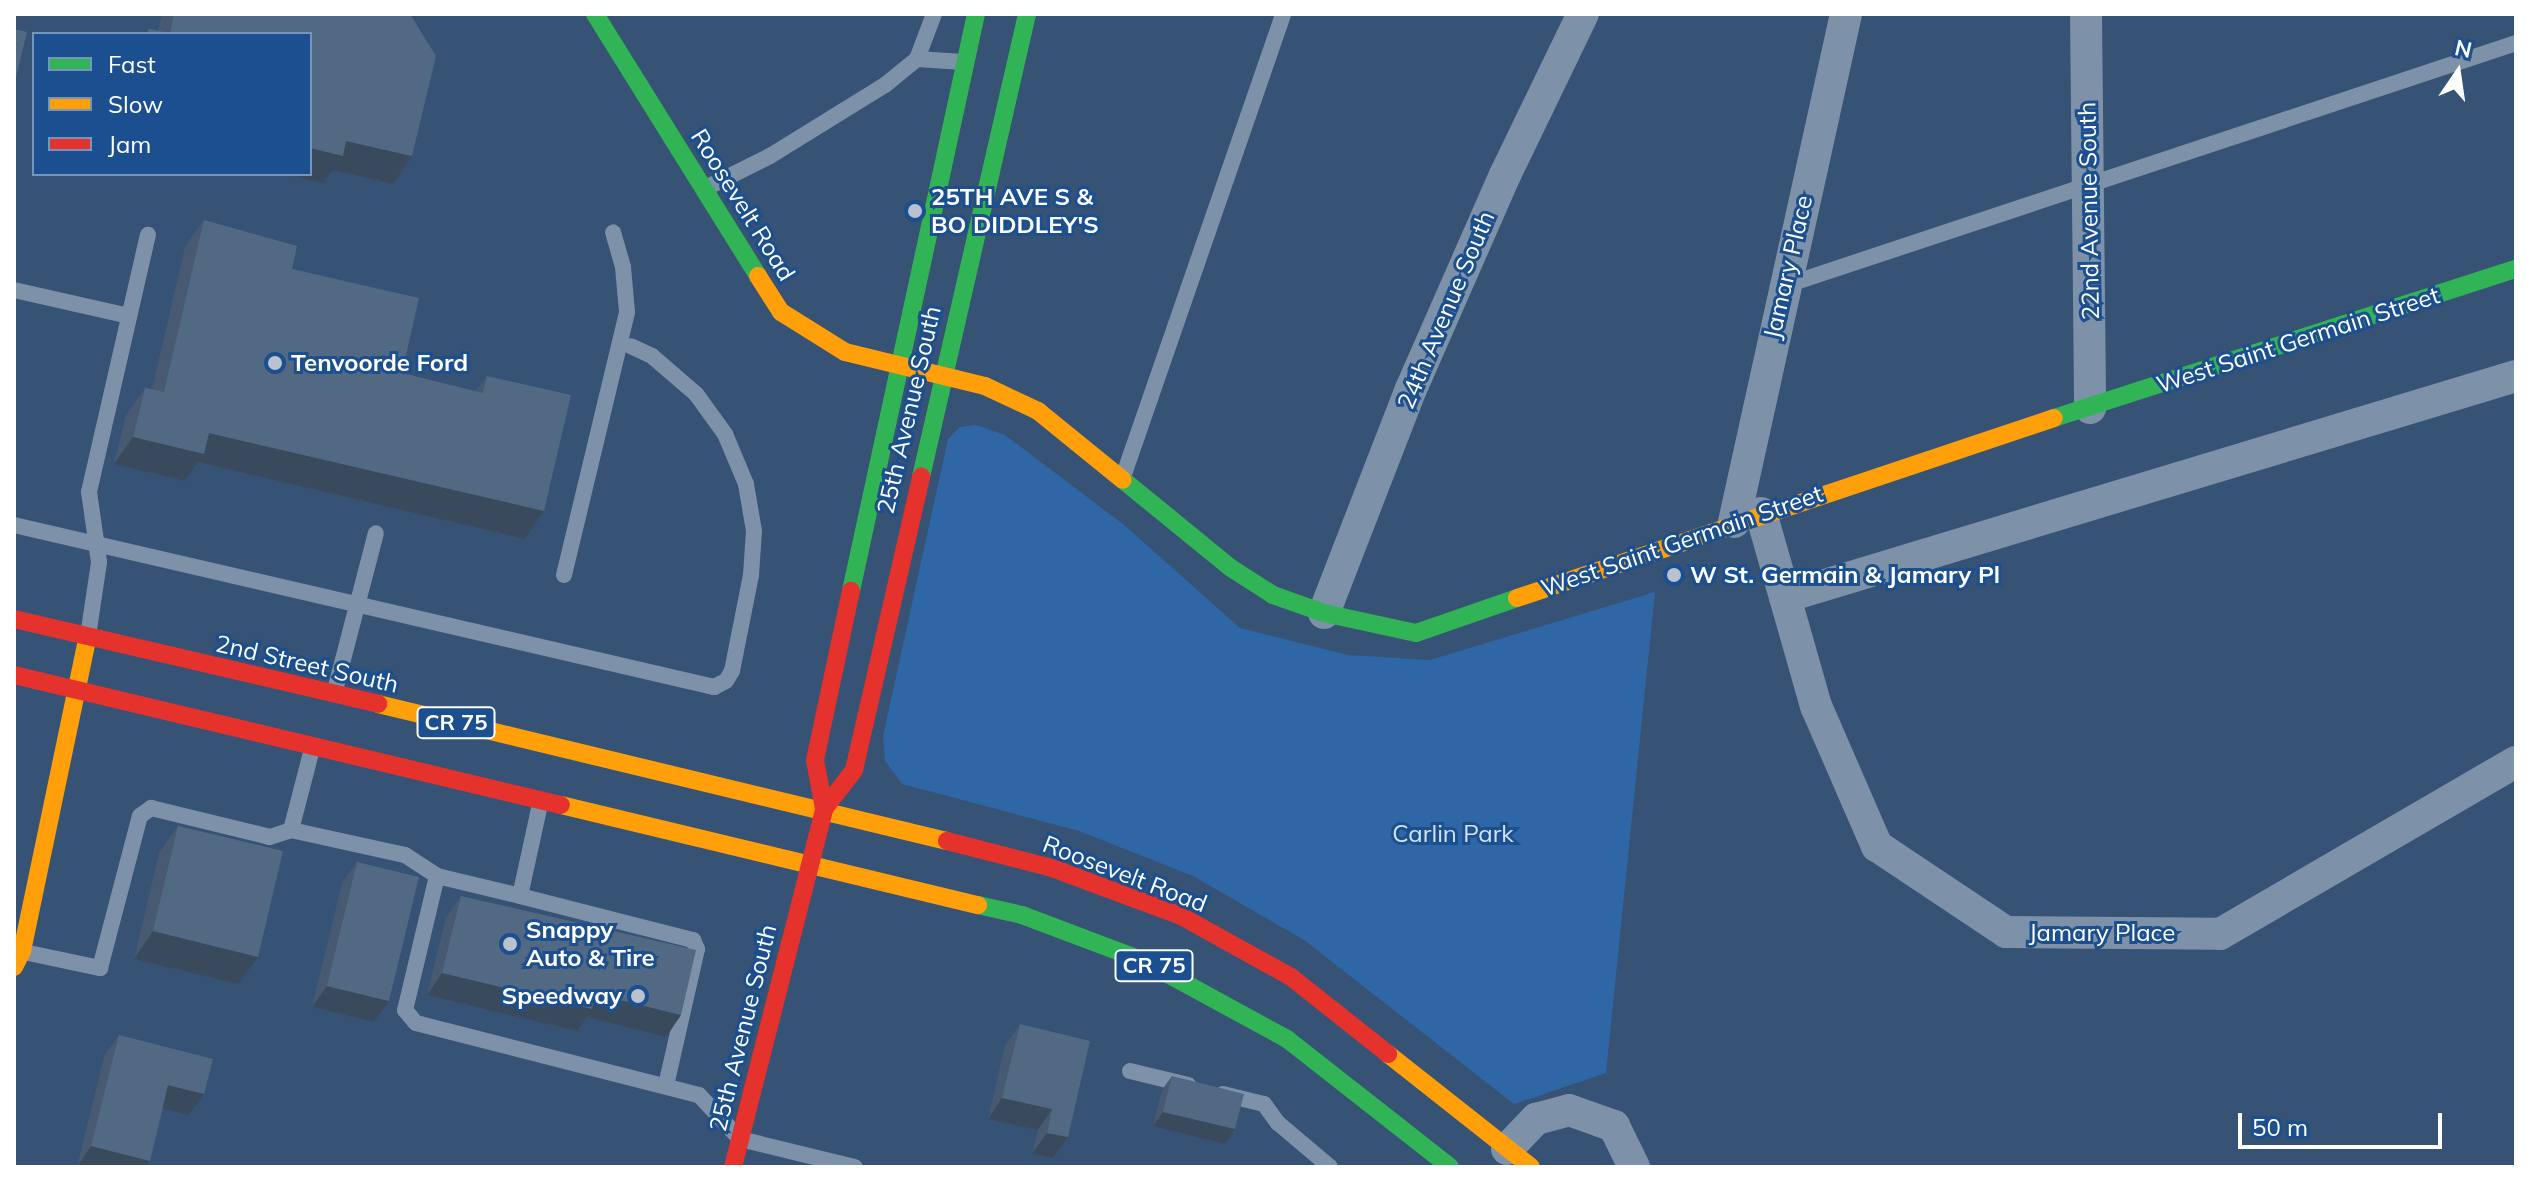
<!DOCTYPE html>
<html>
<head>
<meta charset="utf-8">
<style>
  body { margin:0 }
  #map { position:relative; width:2530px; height:1181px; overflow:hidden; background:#365274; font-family:Mulish,sans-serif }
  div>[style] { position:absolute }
  .green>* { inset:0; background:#2f66a5 }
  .lane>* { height:16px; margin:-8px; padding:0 8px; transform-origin:8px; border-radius:8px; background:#7d92a8 }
  .street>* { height:32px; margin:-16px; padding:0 16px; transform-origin:16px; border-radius:16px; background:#7d92a8 }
  .fast>* { height:18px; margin:-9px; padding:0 9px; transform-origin:9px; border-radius:9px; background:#30b455 }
  .slow>* { height:18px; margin:-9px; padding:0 9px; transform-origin:9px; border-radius:9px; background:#ff9f0a }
  .jam>* { height:18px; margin:-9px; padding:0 9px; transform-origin:9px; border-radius:9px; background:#e5322d }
  .wall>* { inset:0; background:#475a72 }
  .shaded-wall>* { inset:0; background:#394a5c }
  .building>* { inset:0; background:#526984 }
  .dots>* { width:22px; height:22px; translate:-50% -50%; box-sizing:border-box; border:4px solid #1b4f8f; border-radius:50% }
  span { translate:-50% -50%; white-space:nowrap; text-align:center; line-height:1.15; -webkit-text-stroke:6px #1b4f8f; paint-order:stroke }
  .shield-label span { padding:2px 6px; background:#1b4f8f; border:2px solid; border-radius:6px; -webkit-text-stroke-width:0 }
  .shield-label { font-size:22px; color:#fff; font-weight:700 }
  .poi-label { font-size:24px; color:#fff; font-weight:700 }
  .left { translate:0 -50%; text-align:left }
  .right { translate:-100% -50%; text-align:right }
  .street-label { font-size:24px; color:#fff }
  .park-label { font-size:24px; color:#cfe3fa }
  .frame { position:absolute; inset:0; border:16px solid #fff; pointer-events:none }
  .legend { position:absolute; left:32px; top:32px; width:280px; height:144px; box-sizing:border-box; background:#1b4f8f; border:2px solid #7695bc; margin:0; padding:10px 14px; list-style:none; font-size:24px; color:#fff }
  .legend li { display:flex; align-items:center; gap:16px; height:40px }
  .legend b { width:40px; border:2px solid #7695bc }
  .north { position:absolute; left:2418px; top:32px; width:80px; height:80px; -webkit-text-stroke:6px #1b4f8f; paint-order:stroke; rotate:13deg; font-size:22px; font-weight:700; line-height:32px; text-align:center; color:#fff }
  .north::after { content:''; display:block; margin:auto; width:28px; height:36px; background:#fff; clip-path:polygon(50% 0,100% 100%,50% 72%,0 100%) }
  .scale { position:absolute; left:2238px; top:1113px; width:204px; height:36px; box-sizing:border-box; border:4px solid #fff; border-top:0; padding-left:10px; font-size:24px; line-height:28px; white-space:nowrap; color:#fff; -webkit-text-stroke:6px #1b4f8f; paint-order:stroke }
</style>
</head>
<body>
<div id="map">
  <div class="green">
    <i style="clip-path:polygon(976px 425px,1005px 435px,1123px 524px,1240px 628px,1348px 655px,1430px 660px,1655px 592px,1606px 1073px,1514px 1104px,1304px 940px,1193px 876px,1079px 831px,902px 784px,885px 761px,883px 736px,948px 439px,960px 427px)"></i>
  </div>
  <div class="lane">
    <i style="left:917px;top:59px;width:46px;rotate:3.7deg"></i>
    <i style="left:706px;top:188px;width:72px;rotate:-26.6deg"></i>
    <i style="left:770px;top:156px;width:135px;rotate:-31.7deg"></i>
    <i style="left:885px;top:85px;width:41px;rotate:-39.1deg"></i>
    <i style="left:917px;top:59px;width:48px;rotate:-69.3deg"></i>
    <i style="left:1784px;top:286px;width:771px;rotate:-18.36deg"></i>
    <i style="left:14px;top:290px;width:118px;rotate:12.7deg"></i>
    <i style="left:1123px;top:477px;width:490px;rotate:-70.9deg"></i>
    <i style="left:14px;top:525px;width:719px;rotate:13.03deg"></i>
    <i style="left:714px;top:687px;width:13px;rotate:-27deg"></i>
    <i style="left:726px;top:681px;width:12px;rotate:-59deg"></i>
    <i style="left:732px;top:671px;width:98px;rotate:-78.8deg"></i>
    <i style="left:751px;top:575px;width:44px;rotate:-86.1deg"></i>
    <i style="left:754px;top:531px;width:48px;rotate:-99.7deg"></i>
    <i style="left:746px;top:484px;width:54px;rotate:-112.8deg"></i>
    <i style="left:725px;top:434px;width:49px;rotate:-125.9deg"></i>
    <i style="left:696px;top:394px;width:58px;rotate:-139.2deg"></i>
    <i style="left:652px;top:356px;width:23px;rotate:-155deg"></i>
    <i style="left:564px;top:575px;width:270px;rotate:-76.5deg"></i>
    <i style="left:627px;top:312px;width:45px;rotate:-95.1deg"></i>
    <i style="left:623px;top:267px;width:36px;rotate:-106deg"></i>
    <i style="left:88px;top:636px;width:75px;rotate:-81.5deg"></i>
    <i style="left:99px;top:562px;width:71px;rotate:-98.1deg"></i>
    <i style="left:89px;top:492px;width:264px;rotate:-77.1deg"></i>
    <i style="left:334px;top:694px;width:166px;rotate:-75.4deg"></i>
    <i style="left:291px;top:830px;width:117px;rotate:12.4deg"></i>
    <i style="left:405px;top:855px;width:38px;rotate:33deg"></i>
    <i style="left:437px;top:876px;width:85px;rotate:13.5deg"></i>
    <i style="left:520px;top:896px;width:98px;rotate:-77.7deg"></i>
    <i style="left:437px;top:876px;width:138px;rotate:103.4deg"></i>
    <i style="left:405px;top:1010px;width:17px;rotate:50deg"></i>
    <i style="left:416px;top:1023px;width:292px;rotate:14.3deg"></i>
    <i style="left:699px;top:1095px;width:60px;rotate:47deg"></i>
    <i style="left:740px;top:1139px;width:118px;rotate:13.7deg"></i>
    <i style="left:520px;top:896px;width:179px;rotate:14.3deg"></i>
    <i style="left:693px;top:940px;width:10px;rotate:66deg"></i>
    <i style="left:697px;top:949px;width:140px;rotate:102.8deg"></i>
    <i style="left:24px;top:952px;width:78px;rotate:11.9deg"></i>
    <i style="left:100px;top:968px;width:157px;rotate:-75.3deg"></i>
    <i style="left:140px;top:816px;width:14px;rotate:-36deg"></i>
    <i style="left:151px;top:808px;width:122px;rotate:13.7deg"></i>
    <i style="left:270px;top:837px;width:22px;rotate:-18deg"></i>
    <i style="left:291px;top:830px;width:84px;rotate:-75.5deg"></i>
    <i style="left:1130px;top:1071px;width:60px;rotate:13.6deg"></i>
    <i style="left:1223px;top:1094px;width:42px;rotate:13.7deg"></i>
    <i style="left:1264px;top:1104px;width:24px;rotate:54deg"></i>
    <i style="left:1278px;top:1123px;width:68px;rotate:40.2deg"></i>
  </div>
  <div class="street">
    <i style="left:2086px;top:14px;width:394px;rotate:89.4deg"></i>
    <i style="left:1761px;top:513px;width:201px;rotate:74.1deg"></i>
    <i style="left:1816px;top:706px;width:153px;rotate:66.5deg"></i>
    <i style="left:1877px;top:846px;width:155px;rotate:33.7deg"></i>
    <i style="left:2006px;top:932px;width:214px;rotate:0.5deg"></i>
    <i style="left:2220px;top:934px;width:342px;rotate:-30.2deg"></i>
    <i style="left:1734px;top:522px;width:520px;rotate:-77.57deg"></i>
    <i style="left:1785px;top:597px;width:764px;rotate:-16.82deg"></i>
    <i style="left:1324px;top:613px;width:240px;rotate:-68.8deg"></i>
    <i style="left:1411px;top:389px;width:234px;rotate:-66.3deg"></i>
    <i style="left:1505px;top:175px;width:179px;rotate:-64.2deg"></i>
    <i style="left:1507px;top:1149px;width:42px;rotate:-46deg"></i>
    <i style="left:1536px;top:1119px;width:34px;rotate:-15deg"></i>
    <i style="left:1569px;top:1110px;width:48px;rotate:19.6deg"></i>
    <i style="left:1614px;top:1126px;width:46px;rotate:64deg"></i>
  </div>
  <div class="fast">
    <i style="left:595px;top:14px;width:309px;rotate:58.1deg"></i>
    <i style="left:2054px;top:418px;width:485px;rotate:-17.9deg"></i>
    <i style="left:921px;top:477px;width:475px;rotate:-77.1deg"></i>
    <i style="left:1123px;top:480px;width:139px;rotate:39.2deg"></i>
    <i style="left:1231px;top:568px;width:50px;rotate:32.7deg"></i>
    <i style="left:1273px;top:595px;width:54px;rotate:19.4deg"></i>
    <i style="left:1324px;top:613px;width:94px;rotate:12.3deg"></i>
    <i style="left:1416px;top:633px;width:107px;rotate:-19.1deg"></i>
    <i style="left:851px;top:591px;width:590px;rotate:-77.78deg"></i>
    <i style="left:978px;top:905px;width:45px;rotate:12.8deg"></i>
    <i style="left:1022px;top:915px;width:130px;rotate:20.7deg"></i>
    <i style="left:1144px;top:961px;width:163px;rotate:28.6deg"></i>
    <i style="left:1287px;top:1039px;width:207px;rotate:38.1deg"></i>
  </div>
  <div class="slow">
    <i style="left:758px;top:276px;width:43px;rotate:57.4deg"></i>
    <i style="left:781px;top:312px;width:75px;rotate:32deg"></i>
    <i style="left:845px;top:352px;width:144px;rotate:13.7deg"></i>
    <i style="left:985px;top:386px;width:59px;rotate:25.3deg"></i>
    <i style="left:1038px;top:411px;width:109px;rotate:39.1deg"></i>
    <i style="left:1517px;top:598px;width:566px;rotate:-18.53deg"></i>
    <i style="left:378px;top:704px;width:585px;rotate:13.54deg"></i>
    <i style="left:561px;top:805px;width:429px;rotate:13.5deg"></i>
    <i style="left:14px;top:967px;width:18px;rotate:-63deg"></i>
    <i style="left:22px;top:951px;width:322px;rotate:-78.2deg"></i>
    <i style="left:1388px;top:1054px;width:182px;rotate:38.3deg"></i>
  </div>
  <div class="jam">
    <i style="left:14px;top:619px;width:374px;rotate:13.1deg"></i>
    <i style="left:14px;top:675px;width:562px;rotate:13.37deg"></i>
    <i style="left:824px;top:809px;width:49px;rotate:-52.4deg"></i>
    <i style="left:854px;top:770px;width:301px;rotate:-77.1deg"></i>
    <i style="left:947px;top:841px;width:108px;rotate:14.4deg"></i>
    <i style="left:1052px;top:868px;width:138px;rotate:20.4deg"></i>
    <i style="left:1181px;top:916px;width:126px;rotate:29deg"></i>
    <i style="left:1291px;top:977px;width:124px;rotate:38.4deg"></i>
    <i style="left:733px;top:1167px;width:369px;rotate:-75.7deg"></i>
    <i style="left:824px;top:809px;width:50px;rotate:-100.4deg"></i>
    <i style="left:815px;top:760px;width:173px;rotate:-78deg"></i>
  </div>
  <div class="wall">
    <i style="clip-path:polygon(162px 14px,410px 14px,412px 156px,393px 184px,333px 170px,323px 183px,310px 34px,145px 34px,149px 29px,158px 31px)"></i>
    <i style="clip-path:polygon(204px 220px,292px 269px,402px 373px,476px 391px,487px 376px,544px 511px,525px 539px,198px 462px,185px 481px,114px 464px,126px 415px,145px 388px,152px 389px,185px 247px)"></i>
    <i style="clip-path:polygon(178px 826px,238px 984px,134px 959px,159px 853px)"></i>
    <i style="clip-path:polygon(357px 862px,389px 1001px,374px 1022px,312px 1007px,342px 883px)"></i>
    <i style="clip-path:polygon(461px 896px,681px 1015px,666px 1037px,587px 1017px,577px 1031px,427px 995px,446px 917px)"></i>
    <i style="clip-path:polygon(1020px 1024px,1068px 1137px,1053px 1158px,1032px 1154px,1038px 1130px,988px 1119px,1005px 1045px)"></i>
    <i style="clip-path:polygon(119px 1035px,204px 1094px,189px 1115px,163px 1108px,150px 1161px,145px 1167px,77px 1167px,104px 1056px)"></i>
    <i style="clip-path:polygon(1172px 1076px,1235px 1129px,1225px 1144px,1153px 1126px,1162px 1090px)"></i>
  </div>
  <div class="shaded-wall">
    <i style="clip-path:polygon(346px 141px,412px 156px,393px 184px,333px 170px,323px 183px,285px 174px,310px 174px,310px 148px)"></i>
    <i style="clip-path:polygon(209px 433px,544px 511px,525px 539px,198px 462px,185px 481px,114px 464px,133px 437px)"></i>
    <i style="clip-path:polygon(153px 931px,258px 957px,238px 984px,134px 959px)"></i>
    <i style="clip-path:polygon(442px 973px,596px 994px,681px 1015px,666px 1037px,587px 1017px,577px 1031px,427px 995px)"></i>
    <i style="clip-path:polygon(327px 986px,389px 1001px,374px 1022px,312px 1007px)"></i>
    <i style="clip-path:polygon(168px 1085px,204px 1094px,189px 1115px,154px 1106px)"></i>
    <i style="clip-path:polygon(1002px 1098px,1052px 1109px,1038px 1130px,988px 1119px)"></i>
    <i style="clip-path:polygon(1163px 1112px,1235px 1129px,1225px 1144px,1153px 1126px)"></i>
    <i style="clip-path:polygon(1047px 1133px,1068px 1137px,1053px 1158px,1032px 1154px)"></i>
    <i style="clip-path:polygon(91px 1146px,150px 1161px,145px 1167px,77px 1167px)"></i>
  </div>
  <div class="building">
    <i style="clip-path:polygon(174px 14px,410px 14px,436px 56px,412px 156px,346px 141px,343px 156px,310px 148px,310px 34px,147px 34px,149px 29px,170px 33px)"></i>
    <i style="clip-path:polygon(14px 29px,27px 32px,14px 86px)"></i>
    <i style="clip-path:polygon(204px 220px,297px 246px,292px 269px,419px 298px,402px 373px,483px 393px,487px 376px,571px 395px,544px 511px,209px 433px,204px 454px,133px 437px,145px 388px,164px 392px)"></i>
    <i style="clip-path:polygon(178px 826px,283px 851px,258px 957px,153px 931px)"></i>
    <i style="clip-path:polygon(357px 862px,419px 877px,389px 1001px,327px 986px)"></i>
    <i style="clip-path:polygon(461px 896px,696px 950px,681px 1015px,596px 994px,592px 1009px,442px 973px)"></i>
    <i style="clip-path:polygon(1020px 1024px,1090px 1041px,1068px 1137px,1047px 1133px,1052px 1109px,1002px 1098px)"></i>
    <i style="clip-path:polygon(119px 1035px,213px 1059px,204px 1094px,168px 1085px,150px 1161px,91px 1146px)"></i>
    <i style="clip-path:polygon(1172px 1076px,1244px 1094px,1235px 1129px,1163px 1112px)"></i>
  </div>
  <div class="dots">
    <i style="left:915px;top:211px;background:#b9c2ce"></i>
    <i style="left:275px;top:363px;background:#b9c2ce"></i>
    <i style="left:1674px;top:575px;background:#b9c2ce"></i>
    <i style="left:510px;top:944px;background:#b9c2ce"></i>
    <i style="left:638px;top:996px;background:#b9c2ce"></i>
  </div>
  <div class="shield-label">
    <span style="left:456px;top:723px">CR 75</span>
    <span style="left:1154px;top:966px">CR 75</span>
  </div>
  <div class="poi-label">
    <span class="left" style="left:931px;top:211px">25TH AVE S &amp;<br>BO DIDDLEY'S</span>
    <span class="left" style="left:291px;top:363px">Tenvoorde Ford</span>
    <span class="left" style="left:1690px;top:575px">W St. Germain &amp; Jamary Pl</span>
    <span class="left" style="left:526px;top:944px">Snappy<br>Auto &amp; Tire</span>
    <span class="right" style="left:622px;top:996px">Speedway</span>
  </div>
  <div class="street-label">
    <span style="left:743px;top:205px;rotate:58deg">Roosevelt Road</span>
    <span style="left:2089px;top:211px;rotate:-91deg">22nd Avenue South</span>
    <span style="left:1788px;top:267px;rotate:-77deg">Jamary Place</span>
    <span style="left:1446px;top:310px;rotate:-67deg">24th Avenue South</span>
    <span style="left:2298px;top:340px;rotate:-18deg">West Saint Germain Street</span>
    <span style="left:909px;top:410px;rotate:-77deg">25th Avenue South</span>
    <span style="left:1682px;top:541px;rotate:-19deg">West Saint Germain Street</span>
    <span style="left:307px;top:664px;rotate:13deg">2nd Street South</span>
    <span style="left:1125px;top:874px;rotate:21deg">Roosevelt Road</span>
    <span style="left:2102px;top:933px">Jamary Place</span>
    <span style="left:743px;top:1028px;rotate:-76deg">25th Avenue South</span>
  </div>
  <div class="park-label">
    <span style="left:1453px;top:834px">Carlin Park</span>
  </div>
  <div class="frame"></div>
  <ul class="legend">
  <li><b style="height:10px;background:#30b455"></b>Fast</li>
  <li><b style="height:10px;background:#ff9f0a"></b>Slow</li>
  <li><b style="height:10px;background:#e5322d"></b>Jam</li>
  </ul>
  <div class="north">N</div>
  <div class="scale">50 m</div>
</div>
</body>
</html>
